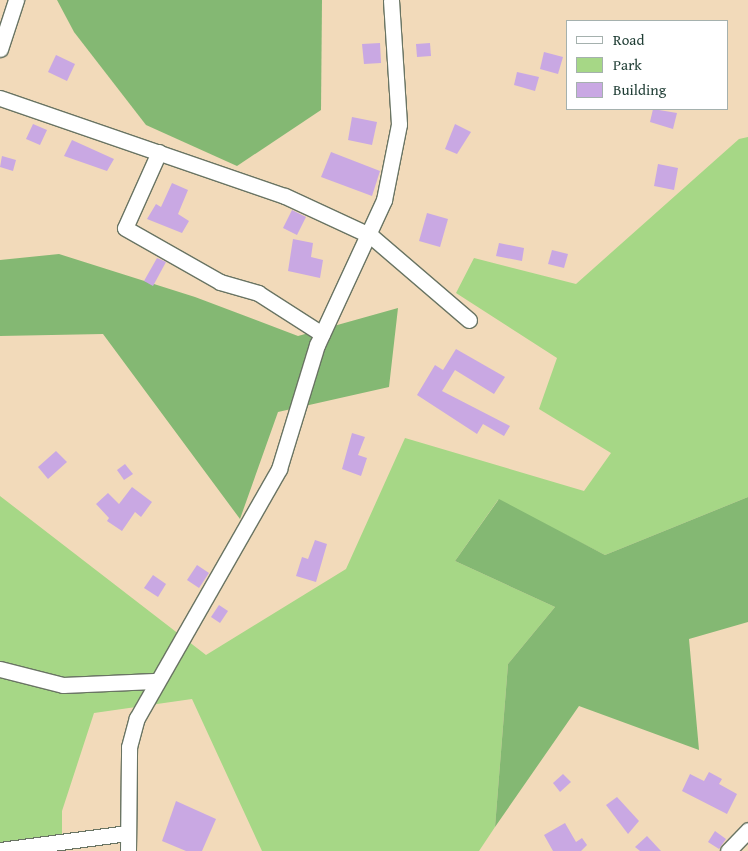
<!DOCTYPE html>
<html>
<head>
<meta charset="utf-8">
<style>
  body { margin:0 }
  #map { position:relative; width:748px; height:851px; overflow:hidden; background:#f2daba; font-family:"Gentium Book Plus",serif }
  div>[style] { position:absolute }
  .green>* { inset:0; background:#a6d786 }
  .forest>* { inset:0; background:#84b873 }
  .building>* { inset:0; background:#c9a8e3 }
  .roads { filter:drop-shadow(1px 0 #697463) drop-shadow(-1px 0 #697463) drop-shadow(0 1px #697463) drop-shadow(0 -1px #697463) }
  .minor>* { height:15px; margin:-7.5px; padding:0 7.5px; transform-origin:7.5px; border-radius:7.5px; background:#fff }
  span { translate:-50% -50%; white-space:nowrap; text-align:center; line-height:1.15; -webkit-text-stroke:4px #fff; paint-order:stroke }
  .legend { position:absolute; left:566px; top:20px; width:162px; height:90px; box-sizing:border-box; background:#fff; border:1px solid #a5b1ae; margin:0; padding:6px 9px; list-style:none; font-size:15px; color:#1f3d34 }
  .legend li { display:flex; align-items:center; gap:10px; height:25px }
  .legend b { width:25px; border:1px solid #a5b1ae }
</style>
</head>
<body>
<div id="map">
  <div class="green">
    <i style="clip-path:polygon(748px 137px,748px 497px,605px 555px,498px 500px,455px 561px,555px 607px,508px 664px,495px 827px,479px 851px,262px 851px,192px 699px,94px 713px,62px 811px,62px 851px,0 851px,0 496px,206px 655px,346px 569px,405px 438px,584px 491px,611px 453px,539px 409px,557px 358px,456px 293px,474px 258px,576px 284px,739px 139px)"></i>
  </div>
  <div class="forest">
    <i style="clip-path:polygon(57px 0,322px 0,321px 110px,237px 166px,146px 125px,74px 32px)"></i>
    <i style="clip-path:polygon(59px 254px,195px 297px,298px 336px,398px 308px,389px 387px,278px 412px,240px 519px,103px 334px,0 336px,0 260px)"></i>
    <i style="clip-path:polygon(748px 497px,748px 622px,689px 639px,699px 750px,579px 706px,495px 827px,508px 664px,555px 607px,455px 561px,499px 499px,605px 555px)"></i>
  </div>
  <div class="building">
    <i style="clip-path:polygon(380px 43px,381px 63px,364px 64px,362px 44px)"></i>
    <i style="clip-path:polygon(430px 43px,431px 56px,417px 57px,416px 44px)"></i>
    <i style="clip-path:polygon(544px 52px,563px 57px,558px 74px,540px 69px)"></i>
    <i style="clip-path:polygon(56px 55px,75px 64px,67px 81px,48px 72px)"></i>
    <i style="clip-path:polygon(517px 72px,539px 77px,535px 91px,514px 85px)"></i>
    <i style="clip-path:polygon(653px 109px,677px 113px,673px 129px,650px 122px)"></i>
    <i style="clip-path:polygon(352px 117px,377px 122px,372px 145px,348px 140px)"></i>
    <i style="clip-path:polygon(33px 124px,47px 130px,40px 145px,26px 139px)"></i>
    <i style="clip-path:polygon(455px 124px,471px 132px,457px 154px,445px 149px)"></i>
    <i style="clip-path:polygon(72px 140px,114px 159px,107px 171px,64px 156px)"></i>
    <i style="clip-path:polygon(331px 152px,380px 171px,372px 196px,321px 177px)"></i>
    <i style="clip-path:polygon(2px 156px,16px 160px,13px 171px,0 167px)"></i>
    <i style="clip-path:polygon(658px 164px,678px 168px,674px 190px,654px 186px)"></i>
    <i style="clip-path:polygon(172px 183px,188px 190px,178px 214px,189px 221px,182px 233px,147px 219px,156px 204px,161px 207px)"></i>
    <i style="clip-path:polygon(292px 210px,306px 217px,297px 235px,283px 228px)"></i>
    <i style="clip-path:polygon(427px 213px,448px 219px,440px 247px,419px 241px)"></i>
    <i style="clip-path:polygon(293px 239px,313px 243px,311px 257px,323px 260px,320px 278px,288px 271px)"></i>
    <i style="clip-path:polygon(499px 243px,524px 248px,522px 261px,496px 256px)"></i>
    <i style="clip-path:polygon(552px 250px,568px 254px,564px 268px,548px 264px)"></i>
    <i style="clip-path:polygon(157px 258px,166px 262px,153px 286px,144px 281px)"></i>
    <i style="clip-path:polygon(456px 349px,505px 377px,494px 394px,455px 370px,442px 391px,510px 426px,504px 436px,483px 424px,477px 434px,417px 395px,435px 365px,443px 370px)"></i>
    <i style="clip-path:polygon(352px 433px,365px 437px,358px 455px,367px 458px,361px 476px,342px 469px)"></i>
    <i style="clip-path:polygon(56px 451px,67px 462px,48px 479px,38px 467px)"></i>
    <i style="clip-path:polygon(125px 464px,133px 474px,124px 480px,117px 470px)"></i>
    <i style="clip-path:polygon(132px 487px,152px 502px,141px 517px,135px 512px,122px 531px,107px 521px,109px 518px,96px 504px,108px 493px,119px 504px)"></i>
    <i style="clip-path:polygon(315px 540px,327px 544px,316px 582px,296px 576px,302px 557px,308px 559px)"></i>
    <i style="clip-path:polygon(197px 565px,209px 573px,199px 588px,187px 580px)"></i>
    <i style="clip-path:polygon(153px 575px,166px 584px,158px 597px,144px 588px)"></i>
    <i style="clip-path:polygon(219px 605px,228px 611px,220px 623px,211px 617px)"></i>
    <i style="clip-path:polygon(709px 772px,722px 779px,719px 784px,737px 794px,727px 814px,682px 791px,690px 774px,704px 781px)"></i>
    <i style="clip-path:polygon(563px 774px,571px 782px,560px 792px,553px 783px)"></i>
    <i style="clip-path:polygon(617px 797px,639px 821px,628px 834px,606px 805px)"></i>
    <i style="clip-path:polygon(176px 801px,216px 819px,202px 851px,186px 851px,162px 841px)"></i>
    <i style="clip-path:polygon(565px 823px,576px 842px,582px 838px,587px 845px,581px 851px,553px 851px,544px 835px)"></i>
    <i style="clip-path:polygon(715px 831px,726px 839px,719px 849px,708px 842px)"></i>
    <i style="clip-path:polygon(647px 836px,661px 851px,640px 851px,635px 847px)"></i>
  </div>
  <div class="roads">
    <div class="minor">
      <i style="left:0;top:49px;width:52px;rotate:-71.9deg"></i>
      <i style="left:0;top:98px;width:301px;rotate:19deg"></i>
      <i style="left:285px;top:196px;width:95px;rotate:24.9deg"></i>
      <i style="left:371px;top:236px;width:129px;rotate:40.6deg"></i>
      <i style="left:159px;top:152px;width:83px;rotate:114.1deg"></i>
      <i style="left:125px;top:228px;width:109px;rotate:29.6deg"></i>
      <i style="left:220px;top:282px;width:40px;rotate:16deg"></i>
      <i style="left:258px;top:293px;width:76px;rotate:32.6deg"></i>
      <i style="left:0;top:669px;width:65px;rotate:14.3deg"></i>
      <i style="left:63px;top:685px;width:91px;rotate:-2.5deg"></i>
      <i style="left:0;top:850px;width:129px;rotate:-7.6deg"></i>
      <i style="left:128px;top:851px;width:104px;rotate:-89.4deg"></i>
      <i style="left:129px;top:747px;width:30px;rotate:-75deg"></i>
      <i style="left:137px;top:718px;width:287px;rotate:-60.3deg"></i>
      <i style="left:279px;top:469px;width:130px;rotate:-73deg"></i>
      <i style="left:317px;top:345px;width:160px;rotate:-65.2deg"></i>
      <i style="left:384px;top:200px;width:77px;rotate:-78.8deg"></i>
      <i style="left:399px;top:124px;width:124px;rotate:-93.7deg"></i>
      <i style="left:728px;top:851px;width:29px;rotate:-46deg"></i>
    </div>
  </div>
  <ul class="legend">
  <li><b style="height:6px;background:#fff"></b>Road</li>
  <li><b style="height:14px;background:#a6d786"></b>Park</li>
  <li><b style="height:14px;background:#c9a8e3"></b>Building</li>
  </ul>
</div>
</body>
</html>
